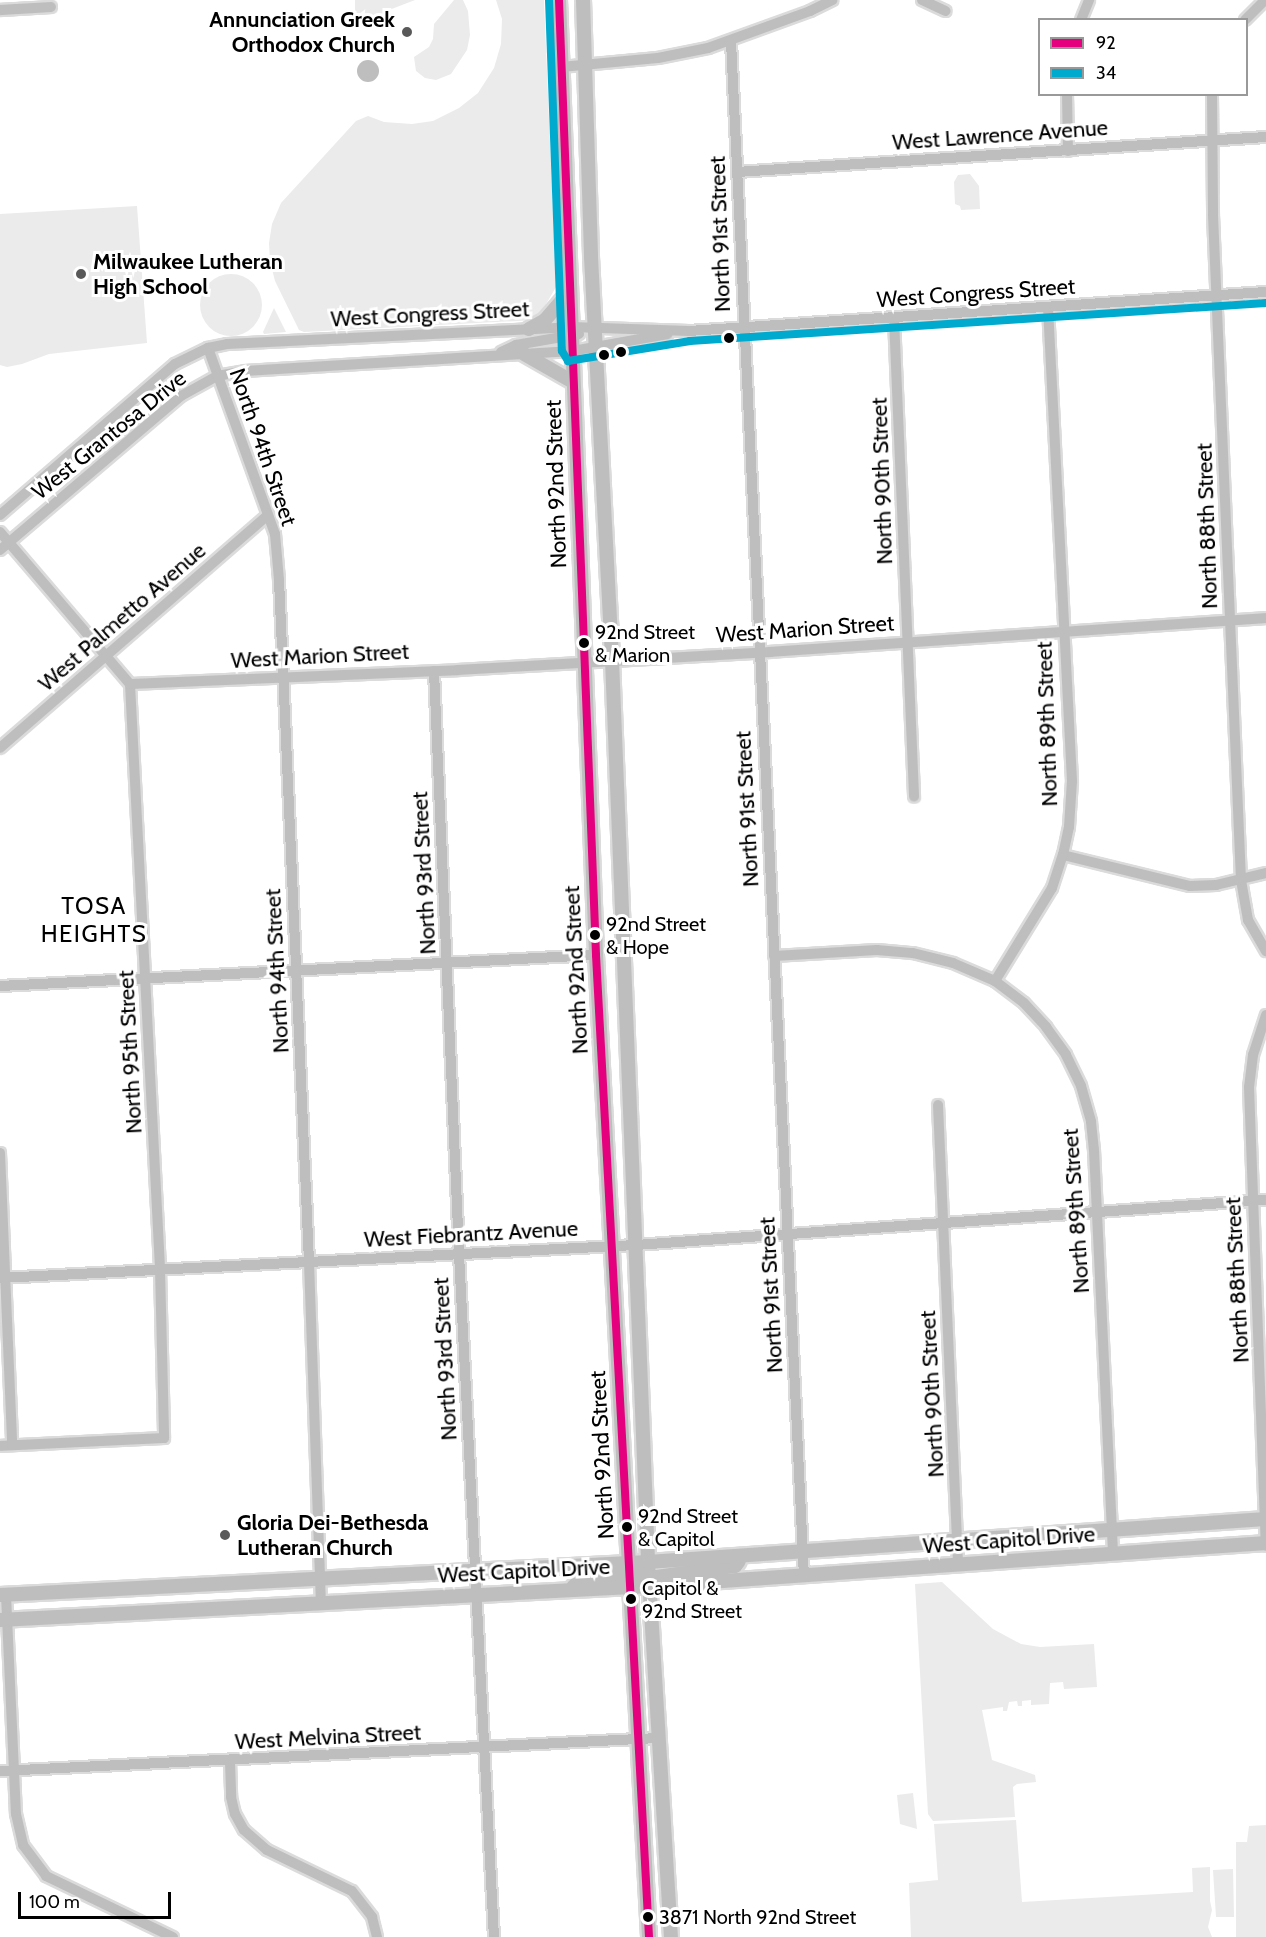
<!DOCTYPE html>
<html>
<head>
<meta charset="utf-8">
<style>
  body { margin:0 }
  #map { position:relative; width:1266px; height:1937px; overflow:hidden; background:#fff; font-family:Cabin,sans-serif }
  div>[style] { position:absolute }
  .green>* { inset:0; background:#ebebeb }
  .round { border-radius:50% }
  .water>* { inset:0; background:#bebebe }
  .roads { filter:drop-shadow(2px 0 #dbdbdb) drop-shadow(-2px 0 #dbdbdb) drop-shadow(0 2px #dbdbdb) drop-shadow(0 -2px #dbdbdb) }
  .minor>* { height:10px; margin:-5px; padding:0 5px; transform-origin:5px; border-radius:5px; background:#bebebe }
  .major>* { height:14px; margin:-7px; padding:0 7px; transform-origin:7px; border-radius:7px; background:#bebebe }
  .bus-1>* { height:8px; margin:-4px; padding:0 4px; transform-origin:4px; border-radius:4px; background:#e5007d }
  .bus-2>* { height:8px; margin:-4px; padding:0 4px; transform-origin:4px; border-radius:4px; background:#00a9ce }
  .dots>* { width:16px; height:16px; translate:-50% -50%; box-sizing:border-box; border:3px solid #fff; border-radius:50% }
  span { translate:-50% -50%; white-space:nowrap; text-align:center; line-height:1.15; -webkit-text-stroke:6px #fff; paint-order:stroke }
  .bus-label { font-size:20px; color:#000 }
  .left { translate:0 -50%; text-align:left }
  .poi-label { font-size:22px; color:#000; font-weight:700 }
  .right { translate:-100% -50%; text-align:right }
  .street-label { font-size:22px; color:#000 }
  .neighbourhood-label { font-size:24px; color:#000; letter-spacing:1.5px }
  .legend { position:absolute; left:1038px; top:18px; width:210px; height:78px; box-sizing:border-box; background:#fff; border:2px solid #999; margin:0; padding:8px 10px; list-style:none; font-size:18px; color:#000 }
  .legend li { display:flex; align-items:center; gap:12px; height:30px }
  .legend b { width:30px; border:2px solid #999 }
  .scale { position:absolute; left:18px; top:1892px; width:153px; height:27px; box-sizing:border-box; border:3px solid #000; border-top:0; padding-left:8px; font-size:18px; line-height:21px; white-space:nowrap; color:#000; -webkit-text-stroke:4px #fff; paint-order:stroke }
</style>
</head>
<body>
<div id="map">
  <div class="green">
    <i style="clip-path:polygon(355px 0,415px 0,389px 10px,381px 24px,365px 23px,360px 19px,355px 10px)"></i>
    <i style="clip-path:polygon(454px 0,463px 0,468px 11px,470px 35px,467px 50px,451px 74px,436px 80px,425px 78px,416px 71px,414px 57px,429px 47px,433px 39px,434px 24px)"></i>
    <i style="clip-path:polygon(496px 0,544px 0,556px 287px,542px 311px,545px 313px,536px 320px,304px 332px,299px 330px,275px 281px,270px 261px,269px 243px,272px 224px,281px 203px,356px 121px,368px 116px,384px 122px,412px 124px,433px 121px,459px 108px,478px 93px,494px 68px,501px 44px,502px 19px)"></i>
    <i style="clip-path:polygon(970px 174px,979px 186px,980px 209px,961px 210px,960px 206px,955px 204px,954px 182px,958px 175px)"></i>
    <i style="clip-path:polygon(137px 206px,147px 343px,49px 354px,22px 364px,7px 367px,0 365px,0 214px)"></i>
    <i class="round" style="left:200px;top:274px;width:62px;height:62px"></i>
    <i style="clip-path:polygon(274px 308px,286px 332px,264px 334px,263px 332px)"></i>
    <i style="clip-path:polygon(942px 1582px,993px 1629px,1021px 1644px,1040px 1647px,1094px 1644px,1097px 1687px,1064px 1689px,1063px 1682px,1050px 1683px,1049px 1704px,1031px 1705px,1031px 1700px,1022px 1701px,1022px 1706px,1018px 1706px,1017px 1701px,1009px 1702px,1007px 1711px,1003px 1711px,1003px 1707px,982px 1710px,992px 1760px,1035px 1775px,1036px 1782px,1017px 1784px,1013px 1787px,1015px 1817px,933px 1821px,928px 1814px,915px 1584px)"></i>
    <i style="clip-path:polygon(913px 1793px,917px 1829px,900px 1824px,897px 1795px)"></i>
    <i style="clip-path:polygon(1016px 1820px,1022px 1902px,1193px 1892px,1192px 1868px,1210px 1867px,1210px 1901px,1212px 1910px,1208px 1927px,1212px 1937px,911px 1937px,909px 1883px,938px 1880px,934px 1824px)"></i>
    <i style="clip-path:polygon(1266px 1825px,1266px 1937px,1236px 1937px,1236px 1842px,1247px 1842px,1249px 1826px)"></i>
    <i style="clip-path:polygon(1233px 1869px,1234px 1917px,1216px 1917px,1213px 1870px)"></i>
  </div>
  <div class="water">
    <i class="round" style="left:357px;top:60px;width:22px;height:22px"></i>
  </div>
  <div class="roads">
    <div class="minor">
      <i style="left:922px;top:0;width:26px;rotate:25deg"></i>
      <i style="left:0;top:10px;width:51px;rotate:-3.4deg"></i>
      <i style="left:1081px;top:20px;width:22px;rotate:-68deg"></i>
      <i style="left:1245px;top:20px;width:28px;rotate:-45deg"></i>
      <i style="left:731px;top:41px;width:1536px;rotate:87.28deg"></i>
      <i style="left:561px;top:67px;width:97px;rotate:-5.3deg"></i>
      <i style="left:658px;top:58px;width:51px;rotate:-11.3deg"></i>
      <i style="left:708px;top:48px;width:109px;rotate:-19.9deg"></i>
      <i style="left:810px;top:11px;width:25px;rotate:-26deg"></i>
      <i style="left:1067px;top:94px;width:57px;rotate:89deg"></i>
      <i style="left:1212px;top:94px;width:121px;rotate:89.5deg"></i>
      <i style="left:1213px;top:215px;width:666px;rotate:87.59deg"></i>
      <i style="left:1241px;top:880px;width:41px;rotate:80.1deg"></i>
      <i style="left:1248px;top:920px;width:36px;rotate:60deg"></i>
      <i style="left:737px;top:172px;width:530px;rotate:-3.79deg"></i>
      <i style="left:894px;top:318px;width:479px;rotate:87.6deg"></i>
      <i style="left:208px;top:348px;width:198px;rotate:70.2deg"></i>
      <i style="left:275px;top:534px;width:46px;rotate:85deg"></i>
      <i style="left:279px;top:580px;width:683px;rotate:87.48deg"></i>
      <i style="left:309px;top:1262px;width:341px;rotate:88deg"></i>
      <i style="left:501px;top:352px;width:17px;rotate:-25deg"></i>
      <i style="left:516px;top:345px;width:64px;rotate:-9.9deg"></i>
      <i style="left:0;top:515px;width:231px;rotate:-40.8deg"></i>
      <i style="left:175px;top:364px;width:37px;rotate:-26deg"></i>
      <i style="left:208px;top:348px;width:19px;rotate:-12deg"></i>
      <i style="left:227px;top:344px;width:344px;rotate:-2.8deg"></i>
      <i style="left:571px;top:327px;width:118px;rotate:1.9deg"></i>
      <i style="left:689px;top:331px;width:578px;rotate:-3.87deg"></i>
      <i style="left:0;top:532px;width:200px;rotate:49.5deg"></i>
      <i style="left:130px;top:684px;width:586px;rotate:87.06deg"></i>
      <i style="left:160px;top:1269px;width:169px;rotate:88.6deg"></i>
      <i style="left:164px;top:1438px;width:164px;rotate:177.2deg"></i>
      <i style="left:0;top:550px;width:238px;rotate:-40.4deg"></i>
      <i style="left:181px;top:396px;width:41px;rotate:-29.1deg"></i>
      <i style="left:217px;top:376px;width:28px;rotate:-10deg"></i>
      <i style="left:245px;top:371px;width:328px;rotate:-3.5deg"></i>
      <i style="left:572px;top:351px;width:97px;rotate:-10deg"></i>
      <i style="left:434px;top:671px;width:584px;rotate:87.54deg"></i>
      <i style="left:459px;top:1254px;width:684px;rotate:87.07deg"></i>
      <i style="left:130px;top:684px;width:328px;rotate:-2.4deg"></i>
      <i style="left:458px;top:670px;width:313px;rotate:-3.3deg"></i>
      <i style="left:770px;top:652px;width:497px;rotate:-3.9deg"></i>
      <i style="left:0;top:748px;width:355px;rotate:-41deg"></i>
      <i style="left:1063px;top:855px;width:131px;rotate:13.7deg"></i>
      <i style="left:1190px;top:886px;width:26px;rotate:-2deg"></i>
      <i style="left:1216px;top:885px;width:51px;rotate:-13.5deg"></i>
      <i style="left:774px;top:956px;width:103px;rotate:-3.3deg"></i>
      <i style="left:877px;top:950px;width:36px;rotate:5deg"></i>
      <i style="left:913px;top:953px;width:41px;rotate:14deg"></i>
      <i style="left:953px;top:963px;width:46px;rotate:23.2deg"></i>
      <i style="left:995px;top:981px;width:36px;rotate:37deg"></i>
      <i style="left:1024px;top:1003px;width:33px;rotate:47deg"></i>
      <i style="left:1046px;top:1027px;width:34px;rotate:54deg"></i>
      <i style="left:1066px;top:1055px;width:34px;rotate:64deg"></i>
      <i style="left:1081px;top:1086px;width:37px;rotate:74deg"></i>
      <i style="left:1091px;top:1122px;width:28px;rotate:84deg"></i>
      <i style="left:1094px;top:1150px;width:403px;rotate:87.3deg"></i>
      <i style="left:995px;top:981px;width:109px;rotate:-58.5deg"></i>
      <i style="left:1052px;top:888px;width:35px;rotate:-72deg"></i>
      <i style="left:1063px;top:855px;width:29px;rotate:-78deg"></i>
      <i style="left:1069px;top:827px;width:46px;rotate:-86.3deg"></i>
      <i style="left:1072px;top:781px;width:474px;rotate:-92.9deg"></i>
      <i style="left:0;top:986px;width:597px;rotate:-2.98deg"></i>
      <i style="left:1266px;top:1015px;width:42px;rotate:108deg"></i>
      <i style="left:1253px;top:1055px;width:32px;rotate:97deg"></i>
      <i style="left:1249px;top:1087px;width:459px;rotate:87.9deg"></i>
      <i style="left:938px;top:1105px;width:459px;rotate:87.5deg"></i>
      <i style="left:0;top:1153px;width:292px;rotate:87.6deg"></i>
      <i style="left:0;top:1278px;width:637px;rotate:-2.97deg"></i>
      <i style="left:636px;top:1245px;width:632px;rotate:-4.09deg"></i>
      <i style="left:6px;top:1595px;width:219px;rotate:87.4deg"></i>
      <i style="left:16px;top:1814px;width:32px;rotate:77deg"></i>
      <i style="left:23px;top:1845px;width:39px;rotate:53deg"></i>
      <i style="left:46px;top:1876px;width:141px;rotate:25.7deg"></i>
      <i style="left:230px;top:1762px;width:35px;rotate:88deg"></i>
      <i style="left:231px;top:1797px;width:17px;rotate:77deg"></i>
      <i style="left:235px;top:1814px;width:18px;rotate:61deg"></i>
      <i style="left:244px;top:1830px;width:30px;rotate:41deg"></i>
      <i style="left:267px;top:1850px;width:94px;rotate:25.8deg"></i>
      <i style="left:352px;top:1891px;width:33px;rotate:52deg"></i>
      <i style="left:372px;top:1917px;width:21px;rotate:76deg"></i>
      <i style="left:0;top:1771px;width:659px;rotate:-2.87deg"></i>
    </div>
    <div class="major">
      <i style="left:559px;top:0;width:956px;rotate:87.78deg"></i>
      <i style="left:596px;top:955px;width:983px;rotate:86.91deg"></i>
      <i style="left:583px;top:0;width:257px;rotate:88.2deg"></i>
      <i style="left:591px;top:257px;width:404px;rotate:87deg"></i>
      <i style="left:612px;top:660px;width:903px;rotate:87.71deg"></i>
      <i style="left:648px;top:1562px;width:376px;rotate:86.5deg"></i>
      <i style="left:529px;top:329px;width:18px;rotate:-29deg"></i>
      <i style="left:545px;top:320px;width:38px;rotate:-49deg"></i>
      <i style="left:524px;top:354px;width:56px;rotate:29.7deg"></i>
      <i style="left:642px;top:1579px;width:94px;rotate:-8deg"></i>
      <i style="left:735px;top:1566px;width:6px;rotate:-51deg"></i>
      <i style="left:573px;top:1587px;width:8px;rotate:-45deg"></i>
      <i style="left:579px;top:1581px;width:59px;rotate:-7.9deg"></i>
      <i style="left:0;top:1595px;width:649px;rotate:-2.92deg"></i>
      <i style="left:648px;top:1562px;width:619px;rotate:-3.98deg"></i>
      <i style="left:0;top:1620px;width:652px;rotate:-2.99deg"></i>
      <i style="left:651px;top:1586px;width:617px;rotate:-4deg"></i>
    </div>
  </div>
  <div class="bus-1">
    <i style="left:559px;top:0;width:956px;rotate:87.78deg"></i>
    <i style="left:596px;top:955px;width:983px;rotate:86.91deg"></i>
  </div>
  <div class="bus-2">
    <i style="left:549px;top:0;width:351px;rotate:87.9deg"></i>
    <i style="left:562px;top:351px;width:12px;rotate:59deg"></i>
    <i style="left:568px;top:361px;width:124px;rotate:-9.3deg"></i>
    <i style="left:690px;top:341px;width:577px;rotate:-3.77deg"></i>
  </div>
  <div class="dots">
    <i style="left:407px;top:32px;background:#595959"></i>
    <i style="left:81px;top:274px;background:#595959"></i>
    <i style="left:729px;top:338px;background:#000"></i>
    <i style="left:621px;top:352px;background:#000"></i>
    <i style="left:604px;top:355px;background:#000"></i>
    <i style="left:584px;top:643px;background:#000"></i>
    <i style="left:595px;top:935px;background:#000"></i>
    <i style="left:627px;top:1527px;background:#000"></i>
    <i style="left:225px;top:1535px;background:#595959"></i>
    <i style="left:631px;top:1599px;background:#000"></i>
    <i style="left:648px;top:1917px;background:#000"></i>
  </div>
  <div class="bus-label">
    <span class="left" style="left:595px;top:644px">92nd Street<br>&amp; Marion</span>
    <span class="left" style="left:606px;top:936px">92nd Street<br>&amp; Hope</span>
    <span class="left" style="left:638px;top:1528px">92nd Street<br>&amp; Capitol</span>
    <span class="left" style="left:642px;top:1600px">Capitol &amp;<br>92nd Street</span>
    <span class="left" style="left:659px;top:1917px">3871 North 92nd Street</span>
  </div>
  <div class="poi-label">
    <span class="right" style="left:395px;top:32px">Annunciation Greek<br>Orthodox Church</span>
    <span class="left" style="left:93px;top:274px">Milwaukee Lutheran<br>High School</span>
    <span class="left" style="left:237px;top:1535px">Gloria Dei-Bethesda<br>Lutheran Church</span>
  </div>
  <div class="street-label">
    <span style="left:1000px;top:135px;rotate:-4deg">West Lawrence Avenue</span>
    <span style="left:720px;top:234px;rotate:-92deg">North 91st Street</span>
    <span style="left:976px;top:293px;rotate:-4deg">West Congress Street</span>
    <span style="left:430px;top:314px;rotate:-3deg">West Congress Street</span>
    <span style="left:109px;top:435px;rotate:-39deg">West Grantosa Drive</span>
    <span style="left:263px;top:447px;rotate:71deg">North 94th Street</span>
    <span style="left:882px;top:481px;rotate:-92deg">North 90th Street</span>
    <span style="left:556px;top:484px;rotate:-92deg">North 92nd Street</span>
    <span style="left:1207px;top:526px;rotate:-92deg">North 88th Street</span>
    <span style="left:122px;top:617px;rotate:-41deg">West Palmetto Avenue</span>
    <span style="left:805px;top:629px;rotate:-4deg">West Marion Street</span>
    <span style="left:320px;top:656px;rotate:-3deg">West Marion Street</span>
    <span style="left:1047px;top:724px;rotate:-92deg">North 89th Street</span>
    <span style="left:747px;top:809px;rotate:-93deg">North 91st Street</span>
    <span style="left:424px;top:873px;rotate:-93deg">North 93rd Street</span>
    <span style="left:576px;top:970px;rotate:-93deg">North 92nd Street</span>
    <span style="left:277px;top:971px;rotate:-93deg">North 94th Street</span>
    <span style="left:130px;top:1052px;rotate:-93deg">North 95th Street</span>
    <span style="left:1076px;top:1211px;rotate:-94deg">North 89th Street</span>
    <span style="left:471px;top:1234px;rotate:-3deg">West Fiebrantz Avenue</span>
    <span style="left:1237px;top:1280px;rotate:-93deg">North 88th Street</span>
    <span style="left:771px;top:1295px;rotate:-93deg">North 91st Street</span>
    <span style="left:445px;top:1359px;rotate:-93deg">North 93rd Street</span>
    <span style="left:932px;top:1394px;rotate:-93deg">North 90th Street</span>
    <span style="left:602px;top:1455px;rotate:-93deg">North 92nd Street</span>
    <span style="left:1009px;top:1540px;rotate:-4deg">West Capitol Drive</span>
    <span style="left:524px;top:1571px;rotate:-3deg">West Capitol Drive</span>
    <span style="left:328px;top:1737px;rotate:-3deg">West Melvina Street</span>
  </div>
  <div class="neighbourhood-label">
    <span style="left:94px;top:920px">TOSA<br>HEIGHTS</span>
  </div>
  <ul class="legend">
  <li><b style="height:8px;background:#e5007d"></b>92</li>
  <li><b style="height:8px;background:#00a9ce"></b>34</li>
  </ul>
  <div class="scale">100 m</div>
</div>
</body>
</html>
